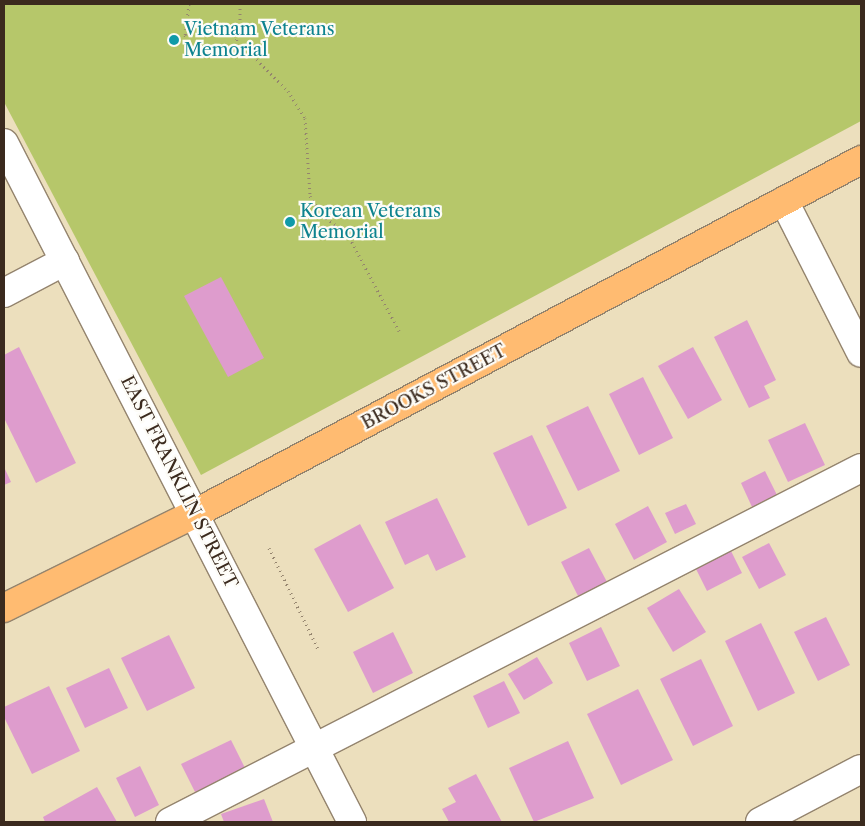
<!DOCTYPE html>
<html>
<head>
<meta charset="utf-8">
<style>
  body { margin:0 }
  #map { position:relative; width:865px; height:826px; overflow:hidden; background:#ecdfbd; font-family:"Libre Caslon Text",serif }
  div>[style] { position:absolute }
  .green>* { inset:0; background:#b6c76a }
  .building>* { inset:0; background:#de9ccd }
  .path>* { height:3px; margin-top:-1.5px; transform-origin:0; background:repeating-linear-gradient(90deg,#94846e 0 1px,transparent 0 5px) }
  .roads { filter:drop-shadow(1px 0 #94846e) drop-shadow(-1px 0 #94846e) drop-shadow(0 1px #94846e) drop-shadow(0 -1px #94846e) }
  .minor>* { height:28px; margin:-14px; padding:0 14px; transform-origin:14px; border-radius:14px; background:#fff }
  .highway>* { height:28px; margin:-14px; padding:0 14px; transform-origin:14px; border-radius:14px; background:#ffbb71 }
  .dots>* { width:14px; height:14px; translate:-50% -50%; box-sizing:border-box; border:2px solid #fdfcf7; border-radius:50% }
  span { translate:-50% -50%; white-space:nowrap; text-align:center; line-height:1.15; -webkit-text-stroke:4.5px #fdfcf7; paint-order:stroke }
  .culture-label { font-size:18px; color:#0d838f }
  .left { translate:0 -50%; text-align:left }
  .street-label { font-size:18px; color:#3b2a1e }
  .frame { position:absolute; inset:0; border:5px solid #3b2a1e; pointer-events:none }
</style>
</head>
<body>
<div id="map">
  <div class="green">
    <i style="clip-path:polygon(4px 4px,861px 4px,861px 121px,201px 475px,4px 102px)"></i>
  </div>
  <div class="building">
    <i style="clip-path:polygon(221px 277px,264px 358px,228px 377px,184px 296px)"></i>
    <i style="clip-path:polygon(747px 320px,776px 380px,764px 386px,770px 398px,749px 408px,714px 337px)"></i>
    <i style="clip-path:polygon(19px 347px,76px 463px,36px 483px,4px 418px,4px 355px)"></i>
    <i style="clip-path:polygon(693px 347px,722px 400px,688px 419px,658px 366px)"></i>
    <i style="clip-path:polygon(643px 377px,673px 438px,639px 455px,609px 394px)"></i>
    <i style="clip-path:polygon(588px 406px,620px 471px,578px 491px,546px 426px)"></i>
    <i style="clip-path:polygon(805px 423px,825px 465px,788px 482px,768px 440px)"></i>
    <i style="clip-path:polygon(532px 435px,567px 508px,528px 526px,493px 453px)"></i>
    <i style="clip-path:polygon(4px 467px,11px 482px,4px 485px)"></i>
    <i style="clip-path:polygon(765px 471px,777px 495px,752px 507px,741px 483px)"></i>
    <i style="clip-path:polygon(437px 498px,466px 557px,436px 571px,428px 554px,405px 565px,385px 522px)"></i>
    <i style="clip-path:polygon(686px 504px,696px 524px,675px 534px,665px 513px)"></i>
    <i style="clip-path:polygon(648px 506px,667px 542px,634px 560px,615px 524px)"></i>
    <i style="clip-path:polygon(360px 524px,394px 588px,348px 612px,314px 549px)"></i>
    <i style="clip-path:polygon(769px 543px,786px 575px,759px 589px,742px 557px)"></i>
    <i style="clip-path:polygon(589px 548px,607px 582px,578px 596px,561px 562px)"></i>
    <i style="clip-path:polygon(730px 549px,742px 573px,707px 591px,695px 567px)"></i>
    <i style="clip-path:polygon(679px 589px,706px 632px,673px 652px,647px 608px)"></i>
    <i style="clip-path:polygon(826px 617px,850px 665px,818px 681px,794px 632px)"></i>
    <i style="clip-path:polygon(761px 623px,795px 693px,758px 711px,725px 641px)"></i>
    <i style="clip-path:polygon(601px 627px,620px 666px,587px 681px,569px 643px)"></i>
    <i style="clip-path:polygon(393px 632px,413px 673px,373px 693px,353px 652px)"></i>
    <i style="clip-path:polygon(169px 635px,195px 688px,147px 711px,121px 658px)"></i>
    <i style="clip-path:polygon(537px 657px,553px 683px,524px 700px,508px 674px)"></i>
    <i style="clip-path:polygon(701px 659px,733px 726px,693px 746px,660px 679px)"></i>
    <i style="clip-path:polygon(109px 668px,128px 708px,85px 728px,66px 688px)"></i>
    <i style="clip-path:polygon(504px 681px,520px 713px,488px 728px,473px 696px)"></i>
    <i style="clip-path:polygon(49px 686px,80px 751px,32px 774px,4px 717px,4px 707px)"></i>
    <i style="clip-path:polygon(638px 689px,673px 760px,621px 785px,587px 714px)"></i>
    <i style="clip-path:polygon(231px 740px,246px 770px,196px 794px,181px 764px)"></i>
    <i style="clip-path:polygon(568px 741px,594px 798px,534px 822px,509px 768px)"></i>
    <i style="clip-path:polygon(140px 766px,159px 805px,135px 817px,116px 778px)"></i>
    <i style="clip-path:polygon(476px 774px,502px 822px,449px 822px,442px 809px,456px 802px,448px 788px)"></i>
    <i style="clip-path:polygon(97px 787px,117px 822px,45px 822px,43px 817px)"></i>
    <i style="clip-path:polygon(264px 799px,273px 822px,224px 822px,221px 814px)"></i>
  </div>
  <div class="path">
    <i style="left:189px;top:4px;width:31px;rotate:97deg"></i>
    <i style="left:185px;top:35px;width:9px;rotate:69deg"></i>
    <i style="left:188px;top:43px;width:18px;rotate:38deg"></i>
    <i style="left:202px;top:54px;width:16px"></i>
    <i style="left:218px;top:54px;width:19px;rotate:-28deg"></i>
    <i style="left:235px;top:45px;width:21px;rotate:31deg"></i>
    <i style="left:253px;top:56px;width:49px;rotate:45deg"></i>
    <i style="left:288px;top:91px;width:32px;rotate:58deg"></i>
    <i style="left:305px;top:118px;width:78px;rotate:86.3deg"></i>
    <i style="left:310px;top:196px;width:22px;rotate:58deg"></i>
    <i style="left:322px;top:215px;width:31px;rotate:36deg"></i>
    <i style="left:347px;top:233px;width:111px;rotate:62deg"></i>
    <i style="left:235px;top:45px;width:17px;rotate:-73deg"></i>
    <i style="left:240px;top:29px;width:25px;rotate:-90deg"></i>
    <i style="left:269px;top:548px;width:112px;rotate:64.1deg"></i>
  </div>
  <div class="roads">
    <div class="minor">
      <i style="left:4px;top:143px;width:763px;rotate:62.86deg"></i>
      <i style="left:784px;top:201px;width:170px;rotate:63.1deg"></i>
      <i style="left:4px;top:293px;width:69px;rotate:-27.7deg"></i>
      <i style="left:170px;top:822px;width:776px;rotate:-27.13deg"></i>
      <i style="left:760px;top:822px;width:114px;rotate:-27.7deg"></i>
    </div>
    <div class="highway">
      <i style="left:4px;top:608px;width:214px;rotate:-26.3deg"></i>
      <i style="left:196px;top:513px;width:753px;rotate:-27.96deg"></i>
    </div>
  </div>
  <div class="dots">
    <i style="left:174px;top:40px;background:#0f9aa8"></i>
    <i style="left:290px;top:222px;background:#0f9aa8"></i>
  </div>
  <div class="culture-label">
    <span class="left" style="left:184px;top:40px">Vietnam Veterans<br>Memorial</span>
    <span class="left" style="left:300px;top:222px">Korean Veterans<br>Memorial</span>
  </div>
  <div class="street-label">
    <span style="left:434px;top:387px;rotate:-28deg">BROOKS STREET</span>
    <span style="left:179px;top:482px;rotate:63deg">EAST FRANKLIN STREET</span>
  </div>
  <div class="frame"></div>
</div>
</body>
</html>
